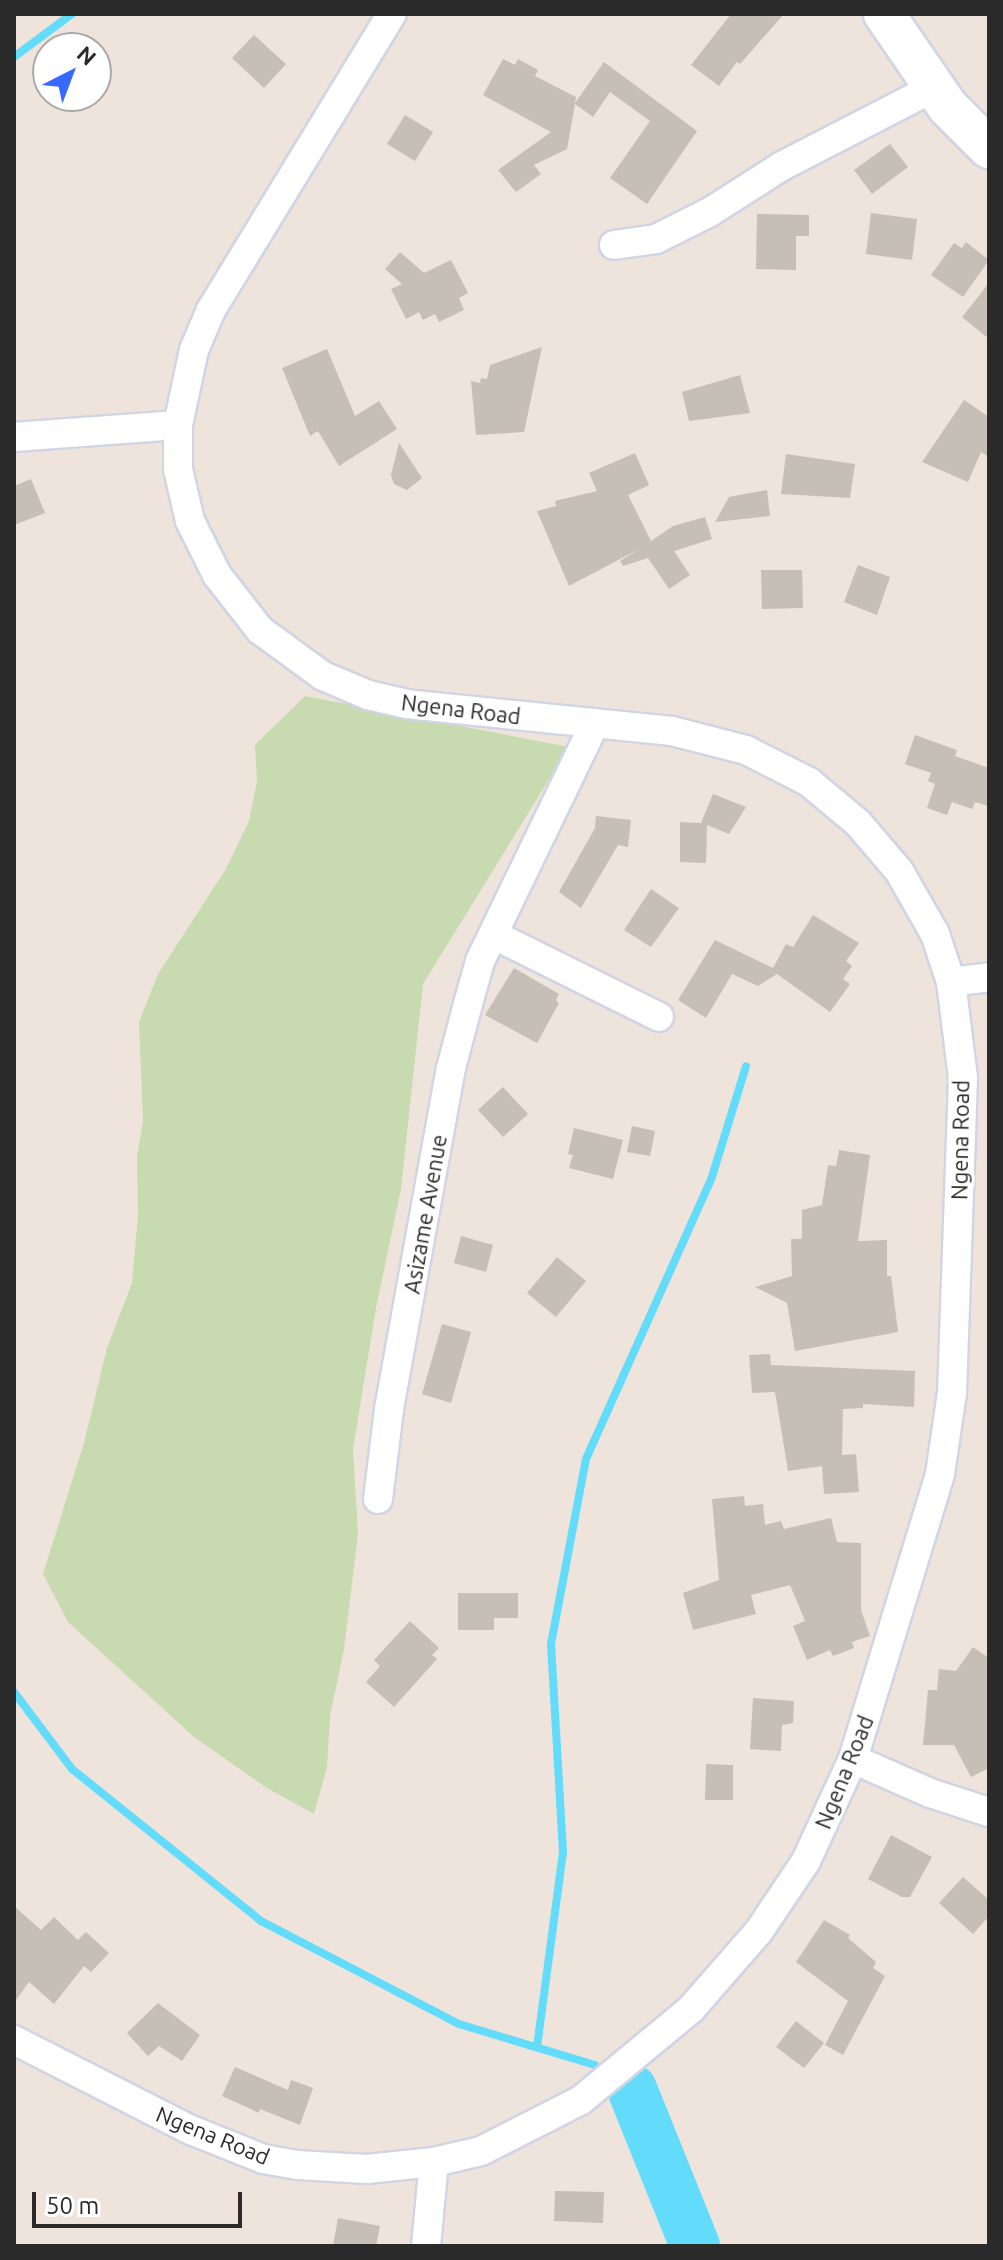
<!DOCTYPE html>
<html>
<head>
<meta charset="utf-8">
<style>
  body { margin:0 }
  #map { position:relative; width:1003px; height:2260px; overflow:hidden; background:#eee4db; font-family:Ubuntu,sans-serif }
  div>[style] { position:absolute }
  .cemetery>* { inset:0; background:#c7dab0 }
  .stream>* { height:8px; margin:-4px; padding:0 4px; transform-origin:4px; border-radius:4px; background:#63dcfb }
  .river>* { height:50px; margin:-25px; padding:0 25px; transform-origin:25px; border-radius:25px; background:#63dcfb }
  .building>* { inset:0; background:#c5bfb7 }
  .roads { filter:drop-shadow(2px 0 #d0d5e5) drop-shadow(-2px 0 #d0d5e5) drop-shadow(0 2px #d0d5e5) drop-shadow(0 -2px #d0d5e5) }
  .street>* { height:28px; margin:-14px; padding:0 14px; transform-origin:14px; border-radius:14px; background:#fff }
  .secondary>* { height:40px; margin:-20px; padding:0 20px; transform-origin:20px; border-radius:20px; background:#fff }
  span { translate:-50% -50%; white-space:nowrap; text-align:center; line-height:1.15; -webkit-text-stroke:6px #fff; paint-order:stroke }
  .street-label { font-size:22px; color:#2a2a2a }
  .frame { position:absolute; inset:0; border:16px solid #2a2a2a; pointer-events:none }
  .north { position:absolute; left:32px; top:32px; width:80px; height:80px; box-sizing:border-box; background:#fff; border:2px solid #aaa; border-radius:50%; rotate:42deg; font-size:22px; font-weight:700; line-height:32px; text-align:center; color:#2a2a2a }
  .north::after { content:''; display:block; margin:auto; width:28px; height:36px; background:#3769ff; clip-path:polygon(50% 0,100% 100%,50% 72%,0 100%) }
  .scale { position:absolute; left:32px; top:2192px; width:210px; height:36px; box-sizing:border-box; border:4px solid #2a2a2a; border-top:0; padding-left:10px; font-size:24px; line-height:28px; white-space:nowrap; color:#2a2a2a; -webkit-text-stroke:6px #fff; paint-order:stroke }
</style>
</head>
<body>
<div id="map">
  <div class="cemetery">
    <i style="clip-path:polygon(305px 696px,569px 747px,423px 984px,401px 1189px,376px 1308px,353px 1449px,358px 1534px,344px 1649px,330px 1716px,327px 1767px,314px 1814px,267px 1788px,194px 1737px,68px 1622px,43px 1574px,84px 1443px,107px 1348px,132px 1283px,138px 1216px,137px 1157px,143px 1121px,139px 1022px,158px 974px,226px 869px,249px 821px,257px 781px,255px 745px)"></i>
  </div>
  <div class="stream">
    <i style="left:14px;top:57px;width:72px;rotate:-36.6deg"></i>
    <i style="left:14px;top:1692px;width:96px;rotate:53deg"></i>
    <i style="left:72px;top:1769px;width:243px;rotate:38.8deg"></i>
    <i style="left:261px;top:1921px;width:223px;rotate:27.5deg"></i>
    <i style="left:459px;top:2024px;width:142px;rotate:16.8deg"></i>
    <i style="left:537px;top:2047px;width:197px;rotate:-82.4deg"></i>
    <i style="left:563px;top:1852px;width:208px;rotate:-93.3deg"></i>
    <i style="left:551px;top:1644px;width:188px;rotate:-79.3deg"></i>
    <i style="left:586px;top:1459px;width:306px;rotate:-65.9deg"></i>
    <i style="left:711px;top:1180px;width:119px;rotate:-72.9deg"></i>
  </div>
  <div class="river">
    <i style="left:632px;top:2089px;width:169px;rotate:68.1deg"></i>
  </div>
  <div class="building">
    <i style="clip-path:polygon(731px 14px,784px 14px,740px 64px,737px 62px,719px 86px,691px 65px)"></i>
    <i style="clip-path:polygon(254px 35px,286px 64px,264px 88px,232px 58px)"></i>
    <i style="clip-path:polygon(503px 59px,515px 65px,518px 59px,538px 70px,535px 76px,576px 97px,575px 103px,604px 62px,697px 131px,647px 204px,610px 178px,650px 121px,610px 92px,593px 117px,575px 104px,567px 149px,534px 165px,541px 174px,516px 192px,498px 170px,551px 132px,483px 95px)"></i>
    <i style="clip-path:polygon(405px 115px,433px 132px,415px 161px,387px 144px)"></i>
    <i style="clip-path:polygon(890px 144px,908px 167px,872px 194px,854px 170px)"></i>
    <i style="clip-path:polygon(871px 213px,917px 219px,912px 260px,866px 254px)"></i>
    <i style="clip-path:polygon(757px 214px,809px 215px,809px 236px,796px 236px,796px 270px,756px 269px)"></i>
    <i style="clip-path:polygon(966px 242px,989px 260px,963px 297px,931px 275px,954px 243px,962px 248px)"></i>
    <i style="clip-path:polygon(400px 252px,424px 273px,451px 260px,468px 293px,459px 298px,464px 310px,439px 322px,435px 314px,423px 320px,419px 312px,406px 319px,391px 289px,402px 284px,385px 269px)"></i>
    <i style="clip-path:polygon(989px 283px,989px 339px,962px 317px)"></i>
    <i style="clip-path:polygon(542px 347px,524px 432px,476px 435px,471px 381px,480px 383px,481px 378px,487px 379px,490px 365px)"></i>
    <i style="clip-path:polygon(327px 349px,355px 416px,379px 401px,397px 429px,339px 466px,318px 431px,310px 436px,282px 368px)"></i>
    <i style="clip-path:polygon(740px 375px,750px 413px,689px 421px,682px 392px)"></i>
    <i style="clip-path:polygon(964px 400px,989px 417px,989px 457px,981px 452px,968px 482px,922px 462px)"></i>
    <i style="clip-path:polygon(399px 443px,422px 478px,407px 490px,394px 484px,391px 475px)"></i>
    <i style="clip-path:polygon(635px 453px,649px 485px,628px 495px,651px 541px,673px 526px,705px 517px,712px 539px,674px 551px,690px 575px,669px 589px,648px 558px,623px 566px,620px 561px,639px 549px,569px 586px,537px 511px,556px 506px,555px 501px,597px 491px,589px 473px)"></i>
    <i style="clip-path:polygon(786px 454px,855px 464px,850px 498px,781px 494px)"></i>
    <i style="clip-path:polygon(31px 479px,45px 513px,14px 525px,14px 486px)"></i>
    <i style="clip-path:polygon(767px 490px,770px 516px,715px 522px,729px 497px)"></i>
    <i style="clip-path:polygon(858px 565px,890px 577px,877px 615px,844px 602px)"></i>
    <i style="clip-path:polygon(761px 570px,802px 570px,803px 608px,762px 609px)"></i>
    <i style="clip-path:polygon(915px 735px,957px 750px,955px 756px,989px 768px,989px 806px,975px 802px,972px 809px,952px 802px,947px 815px,927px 808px,935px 784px,928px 781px,931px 773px,905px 764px)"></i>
    <i style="clip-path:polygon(713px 794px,746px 807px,729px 834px,707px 825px,706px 863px,680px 862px,680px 822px,701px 823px)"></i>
    <i style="clip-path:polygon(596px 816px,631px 820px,628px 847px,618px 845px,581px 908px,559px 892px,595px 828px)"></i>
    <i style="clip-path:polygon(651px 889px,679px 908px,651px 947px,624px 930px)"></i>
    <i style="clip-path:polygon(813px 915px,859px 943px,846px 961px,852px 966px,843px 979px,850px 984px,830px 1012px,777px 974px,758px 986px,732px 974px,706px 1018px,678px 1000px,715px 940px,773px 968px,786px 944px,793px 947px)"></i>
    <i style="clip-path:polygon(514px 968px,559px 994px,556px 1000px,559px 1003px,537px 1043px,485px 1015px)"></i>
    <i style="clip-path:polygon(503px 1087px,528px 1114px,503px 1137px,478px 1110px)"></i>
    <i style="clip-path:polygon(632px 1126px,655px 1131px,650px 1156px,627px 1152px)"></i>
    <i style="clip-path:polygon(574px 1128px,623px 1140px,613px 1179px,569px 1168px,573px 1155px,568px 1154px)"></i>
    <i style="clip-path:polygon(839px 1150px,870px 1155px,858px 1241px,887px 1240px,887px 1276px,891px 1276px,898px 1332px,795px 1351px,787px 1303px,755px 1287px,792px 1276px,791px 1239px,802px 1239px,802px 1210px,822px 1205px,828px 1165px,836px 1166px)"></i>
    <i style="clip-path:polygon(461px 1236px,493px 1245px,486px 1272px,454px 1263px)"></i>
    <i style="clip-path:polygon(557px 1257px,586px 1281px,556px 1317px,527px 1293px)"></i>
    <i style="clip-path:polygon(442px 1324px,471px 1332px,451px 1403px,422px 1394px)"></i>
    <i style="clip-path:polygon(770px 1354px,771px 1365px,915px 1371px,914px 1407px,863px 1404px,863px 1408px,843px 1409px,842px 1455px,856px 1454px,859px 1492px,824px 1494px,822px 1466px,788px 1471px,775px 1392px,752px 1393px,749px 1355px)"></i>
    <i style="clip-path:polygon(744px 1496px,745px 1506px,763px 1504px,765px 1525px,781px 1521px,784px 1529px,831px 1518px,837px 1542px,861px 1543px,861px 1610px,870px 1636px,852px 1642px,854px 1648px,833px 1656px,830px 1650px,807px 1660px,793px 1626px,805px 1621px,790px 1585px,751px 1595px,756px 1614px,693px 1630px,683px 1593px,719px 1580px,712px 1499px)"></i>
    <i style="clip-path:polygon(458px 1593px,518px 1593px,518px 1618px,494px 1618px,494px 1630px,458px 1630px)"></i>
    <i style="clip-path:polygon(410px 1621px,439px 1648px,432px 1655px,437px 1659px,394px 1707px,366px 1682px,380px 1666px,374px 1660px)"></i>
    <i style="clip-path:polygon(973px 1647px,989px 1658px,989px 1768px,971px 1777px,954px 1745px,923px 1745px,928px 1690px,937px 1690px,939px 1669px,956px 1671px)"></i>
    <i style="clip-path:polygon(753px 1698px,794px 1701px,793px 1723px,782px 1725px,781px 1751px,750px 1749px)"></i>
    <i style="clip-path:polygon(706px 1764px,733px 1765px,733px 1800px,705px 1800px)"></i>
    <i style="clip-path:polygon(891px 1835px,932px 1857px,910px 1897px,902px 1897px,868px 1879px)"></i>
    <i style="clip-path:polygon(963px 1877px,989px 1900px,989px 1916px,973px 1934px,939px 1903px)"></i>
    <i style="clip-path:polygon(14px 1906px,41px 1930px,54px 1917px,78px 1940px,86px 1932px,109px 1953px,91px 1972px,84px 1966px,54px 2004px,29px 1982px,14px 2003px)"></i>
    <i style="clip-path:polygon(824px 1920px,850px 1935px,848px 1938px,876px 1962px,873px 1968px,885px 1976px,843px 2055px,825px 2045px,848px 2001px,796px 1962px)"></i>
    <i style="clip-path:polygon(158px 2003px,200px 2035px,182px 2061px,159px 2046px,148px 2056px,127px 2033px)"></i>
    <i style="clip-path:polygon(796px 2021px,824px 2043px,804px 2068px,776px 2047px)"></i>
    <i style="clip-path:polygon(235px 2067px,288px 2090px,291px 2080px,313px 2088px,300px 2125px,260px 2109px,259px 2113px,222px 2096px)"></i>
    <i style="clip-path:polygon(555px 2191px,604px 2192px,603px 2223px,554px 2221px)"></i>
    <i style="clip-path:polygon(338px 2218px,380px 2226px,376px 2246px,333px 2246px)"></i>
  </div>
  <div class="roads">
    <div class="street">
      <i style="left:614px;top:245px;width:42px;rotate:-8.1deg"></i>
      <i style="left:656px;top:239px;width:60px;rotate:-26.6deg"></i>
      <i style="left:710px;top:212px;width:85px;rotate:-32.6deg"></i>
      <i style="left:782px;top:166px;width:172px;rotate:-27.3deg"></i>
      <i style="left:14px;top:437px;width:164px;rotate:-4.2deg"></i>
      <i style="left:494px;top:935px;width:184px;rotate:26.4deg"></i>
      <i style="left:951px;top:982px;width:38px;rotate:-7deg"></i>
      <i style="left:378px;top:1499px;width:91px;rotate:-83deg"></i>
      <i style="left:389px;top:1409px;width:347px;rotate:-79.7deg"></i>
      <i style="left:451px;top:1068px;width:66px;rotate:-75.1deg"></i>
      <i style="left:468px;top:1004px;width:45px;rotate:-74.4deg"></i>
      <i style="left:480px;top:961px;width:264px;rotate:-64.2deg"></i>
      <i style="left:853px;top:1759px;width:84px;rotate:23.8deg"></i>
      <i style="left:930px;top:1793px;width:62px;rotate:17.9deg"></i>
      <i style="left:14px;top:2040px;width:199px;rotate:27deg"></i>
      <i style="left:191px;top:2130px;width:78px;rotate:21.9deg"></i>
      <i style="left:263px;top:2159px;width:35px;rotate:10deg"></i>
      <i style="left:297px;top:2165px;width:70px;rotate:3.3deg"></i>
      <i style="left:367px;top:2169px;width:67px;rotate:-6deg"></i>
      <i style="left:434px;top:2162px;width:48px;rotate:-13.2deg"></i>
      <i style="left:481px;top:2151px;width:112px;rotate:-27deg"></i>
      <i style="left:581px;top:2100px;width:143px;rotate:-39.6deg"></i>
      <i style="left:691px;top:2009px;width:103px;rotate:-48.9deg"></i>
      <i style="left:759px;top:1931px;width:84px;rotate:-56.1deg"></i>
      <i style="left:806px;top:1861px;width:112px;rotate:-65.3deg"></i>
      <i style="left:853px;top:1759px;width:298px;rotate:-73deg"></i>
      <i style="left:940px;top:1474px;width:82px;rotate:-81.6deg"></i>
      <i style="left:952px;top:1393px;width:315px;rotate:-88deg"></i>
      <i style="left:963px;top:1078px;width:97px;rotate:-97.1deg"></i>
      <i style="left:951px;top:982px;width:51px;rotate:-108.4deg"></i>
      <i style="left:935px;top:934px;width:73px;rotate:-119.7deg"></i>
      <i style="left:899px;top:871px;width:63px;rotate:-130.5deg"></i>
      <i style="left:858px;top:823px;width:64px;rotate:-140.1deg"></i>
      <i style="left:809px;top:782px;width:71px;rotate:-153.1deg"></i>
      <i style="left:746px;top:750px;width:76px;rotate:-165.6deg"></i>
      <i style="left:672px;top:731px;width:266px;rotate:-174.2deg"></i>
      <i style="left:407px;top:704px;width:40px;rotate:-167deg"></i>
      <i style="left:368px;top:695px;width:49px;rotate:-157.1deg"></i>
      <i style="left:323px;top:676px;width:78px;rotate:-143.9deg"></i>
      <i style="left:260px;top:630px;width:70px;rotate:-128deg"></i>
      <i style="left:217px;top:575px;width:60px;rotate:-116.6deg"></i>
      <i style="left:190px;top:521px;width:53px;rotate:-103deg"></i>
      <i style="left:178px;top:469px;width:44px;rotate:-90deg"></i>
      <i style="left:178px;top:425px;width:77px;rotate:-78deg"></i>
      <i style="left:194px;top:350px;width:43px;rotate:-67deg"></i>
      <i style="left:211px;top:310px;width:347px;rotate:-58.6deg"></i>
      <i style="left:426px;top:2246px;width:84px;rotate:-84.6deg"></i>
    </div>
    <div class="secondary">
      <i style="left:884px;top:14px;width:113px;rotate:55.5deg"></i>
      <i style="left:948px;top:107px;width:58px;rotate:45deg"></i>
    </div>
  </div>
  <div class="street-label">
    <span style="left:461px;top:709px;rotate:7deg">Ngena Road</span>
    <span style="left:960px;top:1140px;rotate:-89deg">Ngena Road</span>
    <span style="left:425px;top:1214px;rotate:-80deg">Asizame Avenue</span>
    <span style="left:844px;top:1772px;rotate:-68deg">Ngena Road</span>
    <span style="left:213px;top:2135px;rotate:22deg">Ngena Road</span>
  </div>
  <div class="frame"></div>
  <div class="north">N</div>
  <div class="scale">50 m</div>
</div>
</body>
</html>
